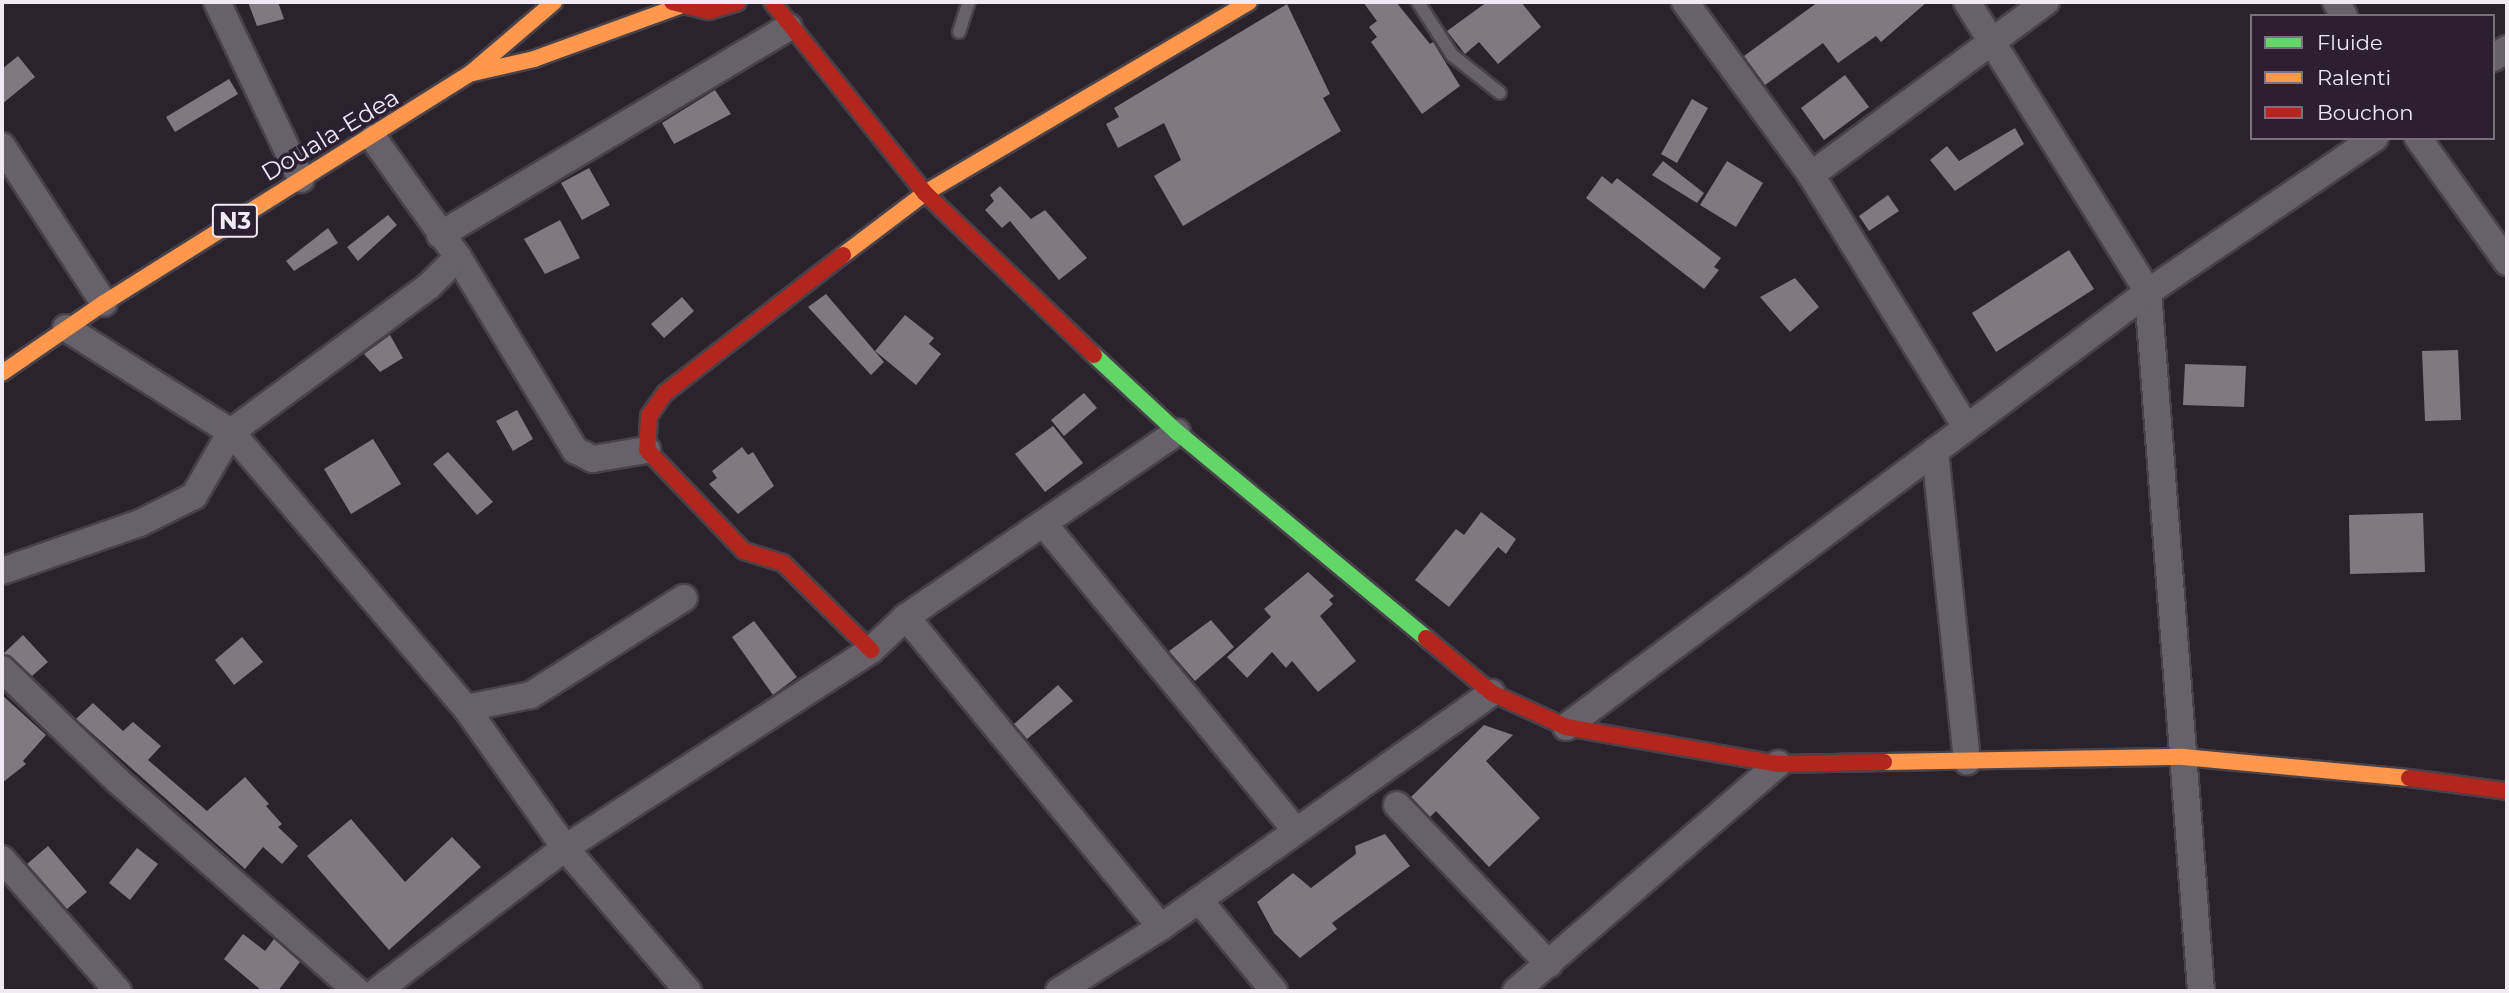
<!DOCTYPE html>
<html>
<head>
<meta charset="utf-8">
<style>
  body { margin:0 }
  #map { position:relative; width:2509px; height:993px; overflow:hidden; background:#2a232c; font-family:Montserrat,sans-serif }
  div>[style] { position:absolute }
  .building>* { inset:0; background:#817880 }
  .roads { filter:drop-shadow(2px 0 #474149) drop-shadow(-2px 0 #474149) drop-shadow(0 2px #474149) drop-shadow(0 -2px #474149) }
  .lane>* { height:12px; margin:-6px; padding:0 6px; transform-origin:6px; border-radius:6px; background:#676169 }
  .street>* { height:26px; margin:-13px; padding:0 13px; transform-origin:13px; border-radius:13px; background:#676169 }
  .fast>* { height:16px; margin:-8px; padding:0 8px; transform-origin:8px; border-radius:8px; background:#63d668 }
  .slow>* { height:16px; margin:-8px; padding:0 8px; transform-origin:8px; border-radius:8px; background:#ff974d }
  .jam>* { height:16px; margin:-8px; padding:0 8px; transform-origin:8px; border-radius:8px; background:#b3261e }
  span { translate:-50% -50%; white-space:nowrap; text-align:center; line-height:1.15; -webkit-text-stroke:7px #2b1f30; paint-order:stroke }
  .shield-label span { padding:2px 5px; background:#2b1f30; border:2px solid; border-radius:5px; -webkit-text-stroke-width:0 }
  .shield-label { font-size:23px; color:#f1e9f4; font-weight:700 }
  .street-label { font-size:24px; color:#f1e9f4 }
  .frame { position:absolute; inset:0; border:4px solid #f1e9f4; pointer-events:none }
  .legend { position:absolute; left:2250px; top:14px; width:245px; height:126px; box-sizing:border-box; background:#2b1f30; border:2px solid #7a707e; margin:0; padding:9px 12px; list-style:none; font-size:21px; color:#f1e9f4 }
  .legend li { display:flex; align-items:center; gap:14px; height:35px }
  .legend b { width:35px; border:2px solid #7a707e }
</style>
</head>
<body>
<div id="map">
  <div class="building">
    <i style="clip-path:polygon(248px 2px,278px 2px,284px 19px,257px 26px)"></i>
    <i style="clip-path:polygon(1363px 2px,1396px 2px,1430px 44px,1433px 42px,1460px 86px,1422px 114px,1371px 42px,1377px 37px,1369px 27px,1377px 21px)"></i>
    <i style="clip-path:polygon(1487px 2px,1521px 2px,1541px 27px,1498px 64px,1479px 42px,1465px 54px,1447px 31px)"></i>
    <i style="clip-path:polygon(1818px 2px,1927px 2px,1881px 42px,1876px 36px,1838px 63px,1823px 43px,1765px 85px,1744px 56px)"></i>
    <i style="clip-path:polygon(1287px 4px,1330px 94px,1323px 98px,1341px 131px,1183px 226px,1154px 176px,1181px 160px,1164px 123px,1118px 148px,1106px 124px,1119px 117px,1114px 108px)"></i>
    <i style="clip-path:polygon(18px 56px,35px 77px,2px 104px,2px 69px)"></i>
    <i style="clip-path:polygon(1845px 75px,1869px 107px,1824px 140px,1801px 108px)"></i>
    <i style="clip-path:polygon(229px 79px,238px 94px,175px 132px,166px 117px)"></i>
    <i style="clip-path:polygon(715px 90px,731px 114px,674px 144px,662px 123px)"></i>
    <i style="clip-path:polygon(1692px 99px,1708px 108px,1677px 163px,1661px 154px)"></i>
    <i style="clip-path:polygon(2015px 128px,2024px 144px,1955px 191px,1930px 160px,1947px 146px,1959px 161px)"></i>
    <i style="clip-path:polygon(1663px 161px,1704px 193px,1697px 203px,1652px 175px)"></i>
    <i style="clip-path:polygon(1727px 161px,1763px 183px,1736px 227px,1700px 205px)"></i>
    <i style="clip-path:polygon(589px 168px,610px 205px,582px 220px,561px 183px)"></i>
    <i style="clip-path:polygon(1602px 176px,1612px 184px,1617px 178px,1721px 258px,1714px 267px,1719px 270px,1704px 289px,1586px 198px)"></i>
    <i style="clip-path:polygon(1000px 186px,1031px 219px,1045px 210px,1087px 258px,1059px 280px,1010px 221px,1002px 228px,985px 210px,994px 201px,990px 195px)"></i>
    <i style="clip-path:polygon(1888px 195px,1899px 211px,1869px 231px,1859px 216px)"></i>
    <i style="clip-path:polygon(388px 215px,397px 225px,358px 261px,347px 247px)"></i>
    <i style="clip-path:polygon(560px 220px,580px 258px,545px 274px,524px 239px)"></i>
    <i style="clip-path:polygon(328px 228px,338px 243px,294px 271px,286px 261px)"></i>
    <i style="clip-path:polygon(2069px 250px,2094px 289px,1996px 352px,1972px 313px)"></i>
    <i style="clip-path:polygon(1795px 278px,1819px 307px,1790px 332px,1760px 297px)"></i>
    <i style="clip-path:polygon(826px 294px,884px 362px,871px 375px,808px 307px)"></i>
    <i style="clip-path:polygon(682px 297px,694px 311px,664px 338px,651px 324px)"></i>
    <i style="clip-path:polygon(905px 315px,934px 338px,929px 344px,941px 354px,916px 385px,875px 351px)"></i>
    <i style="clip-path:polygon(390px 335px,403px 358px,380px 372px,364px 354px)"></i>
    <i style="clip-path:polygon(2458px 350px,2461px 420px,2425px 421px,2422px 351px)"></i>
    <i style="clip-path:polygon(2185px 364px,2246px 366px,2244px 407px,2183px 405px)"></i>
    <i style="clip-path:polygon(1084px 393px,1097px 408px,1064px 436px,1051px 420px)"></i>
    <i style="clip-path:polygon(517px 410px,533px 439px,513px 451px,496px 421px)"></i>
    <i style="clip-path:polygon(1053px 426px,1083px 463px,1045px 492px,1015px 454px)"></i>
    <i style="clip-path:polygon(373px 439px,401px 484px,351px 514px,324px 469px)"></i>
    <i style="clip-path:polygon(742px 447px,748px 455px,753px 452px,774px 486px,738px 514px,709px 484px,717px 478px,712px 471px)"></i>
    <i style="clip-path:polygon(448px 452px,493px 502px,477px 515px,433px 464px)"></i>
    <i style="clip-path:polygon(1481px 512px,1516px 539px,1506px 554px,1498px 547px,1449px 607px,1415px 580px,1456px 529px,1464px 535px)"></i>
    <i style="clip-path:polygon(2423px 513px,2425px 572px,2350px 574px,2349px 515px)"></i>
    <i style="clip-path:polygon(1308px 572px,1334px 596px,1329px 600px,1333px 604px,1320px 616px,1356px 661px,1318px 692px,1292px 661px,1286px 668px,1272px 652px,1247px 678px,1227px 657px,1271px 617px,1264px 609px)"></i>
    <i style="clip-path:polygon(1211px 620px,1234px 647px,1195px 681px,1169px 651px)"></i>
    <i style="clip-path:polygon(754px 621px,797px 677px,773px 695px,732px 637px)"></i>
    <i style="clip-path:polygon(23px 635px,48px 662px,32px 676px,3px 654px)"></i>
    <i style="clip-path:polygon(242px 637px,263px 662px,234px 685px,215px 660px)"></i>
    <i style="clip-path:polygon(1058px 685px,1073px 701px,1027px 739px,1014px 724px)"></i>
    <i style="clip-path:polygon(2px 695px,46px 735px,23px 761px,26px 764px,2px 783px)"></i>
    <i style="clip-path:polygon(93px 703px,123px 731px,133px 722px,161px 746px,148px 760px,207px 811px,245px 777px,269px 804px,266px 806px,282px 824px,278px 827px,298px 846px,282px 864px,263px 847px,245px 869px,76px 719px)"></i>
    <i style="clip-path:polygon(1484px 725px,1513px 735px,1486px 761px,1540px 818px,1489px 867px,1436px 811px,1430px 817px,1411px 797px)"></i>
    <i style="clip-path:polygon(351px 819px,405px 882px,452px 837px,481px 867px,389px 950px,307px 856px)"></i>
    <i style="clip-path:polygon(1385px 834px,1410px 866px,1332px 923px,1337px 929px,1300px 958px,1274px 933px,1257px 902px,1293px 873px,1311px 888px,1356px 854px,1355px 846px)"></i>
    <i style="clip-path:polygon(48px 846px,87px 892px,67px 909px,27px 864px)"></i>
    <i style="clip-path:polygon(137px 848px,158px 864px,130px 900px,109px 883px)"></i>
    <i style="clip-path:polygon(243px 934px,265px 951px,274px 939px,300px 962px,278px 991px,262px 991px,224px 959px)"></i>
  </div>
  <div class="roads">
    <div class="lane">
      <i style="left:1418px;top:2px;width:63px;rotate:57.3deg"></i>
      <i style="left:1452px;top:55px;width:61px;rotate:38.4deg"></i>
      <i style="left:959px;top:32px;width:32px;rotate:-72deg"></i>
    </div>
    <div class="street">
      <i style="left:217px;top:2px;width:196px;rotate:64.6deg"></i>
      <i style="left:1685px;top:2px;width:214px;rotate:53.9deg"></i>
      <i style="left:1811px;top:175px;width:296px;rotate:58.4deg"></i>
      <i style="left:1967px;top:2px;width:342px;rotate:58deg"></i>
      <i style="left:2148px;top:292px;width:701px;rotate:85.66deg"></i>
      <i style="left:2336px;top:2px;width:16px;rotate:60deg"></i>
      <i style="left:2493px;top:58px;width:17px;rotate:-33deg"></i>
      <i style="left:2418px;top:138px;width:153px;rotate:54.3deg"></i>
      <i style="left:2px;top:146px;width:187px;rotate:57deg"></i>
      <i style="left:1811px;top:175px;width:292px;rotate:-36.4deg"></i>
      <i style="left:440px;top:235px;width:406px;rotate:-30.8deg"></i>
      <i style="left:458px;top:257px;width:226px;rotate:58.8deg"></i>
      <i style="left:575px;top:450px;width:20px;rotate:27deg"></i>
      <i style="left:593px;top:459px;width:55px;rotate:-9.5deg"></i>
      <i style="left:66px;top:328px;width:195px;rotate:32.2deg"></i>
      <i style="left:231px;top:432px;width:362px;rotate:49.6deg"></i>
      <i style="left:466px;top:708px;width:171px;rotate:54.7deg"></i>
      <i style="left:565px;top:848px;width:189px;rotate:49.3deg"></i>
      <i style="left:1935px;top:451px;width:312px;rotate:84.1deg"></i>
      <i style="left:1044px;top:524px;width:397px;rotate:50.6deg"></i>
      <i style="left:2px;top:571px;width:146px;rotate:-19.2deg"></i>
      <i style="left:140px;top:523px;width:60px;rotate:-26.6deg"></i>
      <i style="left:194px;top:496px;width:74px;rotate:-60deg"></i>
      <i style="left:231px;top:432px;width:246px;rotate:-36.4deg"></i>
      <i style="left:429px;top:286px;width:41px;rotate:-45deg"></i>
      <i style="left:458px;top:257px;width:146px;rotate:-125.5deg"></i>
      <i style="left:906px;top:617px;width:401px;rotate:50.6deg"></i>
      <i style="left:2px;top:669px;width:161px;rotate:44deg"></i>
      <i style="left:118px;top:781px;width:318px;rotate:41.3deg"></i>
      <i style="left:466px;top:708px;width:66px;rotate:-11.3deg"></i>
      <i style="left:531px;top:695px;width:181px;rotate:-32.4deg"></i>
      <i style="left:1566px;top:727px;width:727px;rotate:-36.78deg"></i>
      <i style="left:2148px;top:292px;width:274px;rotate:-34.2deg"></i>
      <i style="left:1397px;top:805px;width:220px;rotate:46.3deg"></i>
      <i style="left:2px;top:859px;width:176px;rotate:48.7deg"></i>
      <i style="left:1199px;top:900px;width:118px;rotate:50.5deg"></i>
      <i style="left:377px;top:991px;width:236px;rotate:-37.3deg"></i>
      <i style="left:565px;top:848px;width:364px;rotate:-32.9deg"></i>
      <i style="left:871px;top:650px;width:48px;rotate:-43.3deg"></i>
      <i style="left:906px;top:617px;width:328px;rotate:-34.3deg"></i>
      <i style="left:1059px;top:991px;width:120px;rotate:-32.1deg"></i>
      <i style="left:1161px;top:927px;width:405px;rotate:-35.3deg"></i>
      <i style="left:1516px;top:991px;width:347px;rotate:-40.9deg"></i>
    </div>
    <div class="fast">
      <i style="left:1094px;top:355px;width:113px;rotate:42.9deg"></i>
      <i style="left:1177px;top:432px;width:323px;rotate:39.6deg"></i>
    </div>
    <div class="slow">
      <i style="left:473px;top:73px;width:63px;rotate:-12.9deg"></i>
      <i style="left:534px;top:59px;width:155px;rotate:-20deg"></i>
      <i style="left:843px;top:255px;width:103px;rotate:-37.1deg"></i>
      <i style="left:925px;top:193px;width:376px;rotate:-30.5deg"></i>
      <i style="left:2px;top:373px;width:124px;rotate:-34.5deg"></i>
      <i style="left:104px;top:303px;width:433px;rotate:-32.1deg"></i>
      <i style="left:471px;top:73px;width:109px;rotate:-40.5deg"></i>
      <i style="left:1884px;top:762px;width:299px;rotate:-1deg"></i>
      <i style="left:2183px;top:757px;width:227px;rotate:5.3deg"></i>
    </div>
    <div class="jam">
      <i style="left:672px;top:2px;width:38px;rotate:14deg"></i>
      <i style="left:709px;top:11px;width:30px;rotate:-17deg"></i>
      <i style="left:772px;top:2px;width:245px;rotate:51.3deg"></i>
      <i style="left:925px;top:193px;width:234px;rotate:43.8deg"></i>
      <i style="left:843px;top:255px;width:225px;rotate:142.2deg"></i>
      <i style="left:665px;top:393px;width:28px;rotate:125deg"></i>
      <i style="left:649px;top:416px;width:34px;rotate:93deg"></i>
      <i style="left:647px;top:450px;width:140px;rotate:46.2deg"></i>
      <i style="left:744px;top:551px;width:41px;rotate:17.1deg"></i>
      <i style="left:783px;top:563px;width:124px;rotate:44.7deg"></i>
      <i style="left:1426px;top:638px;width:86px;rotate:39.8deg"></i>
      <i style="left:1492px;top:693px;width:81px;rotate:24.7deg"></i>
      <i style="left:1566px;top:727px;width:215px;rotate:9.9deg"></i>
      <i style="left:1778px;top:764px;width:106px;rotate:-1.1deg"></i>
      <i style="left:2409px;top:778px;width:99px;rotate:7.6deg"></i>
    </div>
  </div>
  <div class="shield-label">
    <span style="left:235px;top:221px">N3</span>
  </div>
  <div class="street-label">
    <span style="left:330px;top:135px;rotate:-31deg">Douala-Edea</span>
  </div>
  <div class="frame"></div>
  <ul class="legend">
  <li><b style="height:9px;background:#63d668"></b>Fluide</li>
  <li><b style="height:9px;background:#ff974d"></b>Ralenti</li>
  <li><b style="height:9px;background:#b3261e"></b>Bouchon</li>
  </ul>
</div>
</body>
</html>
